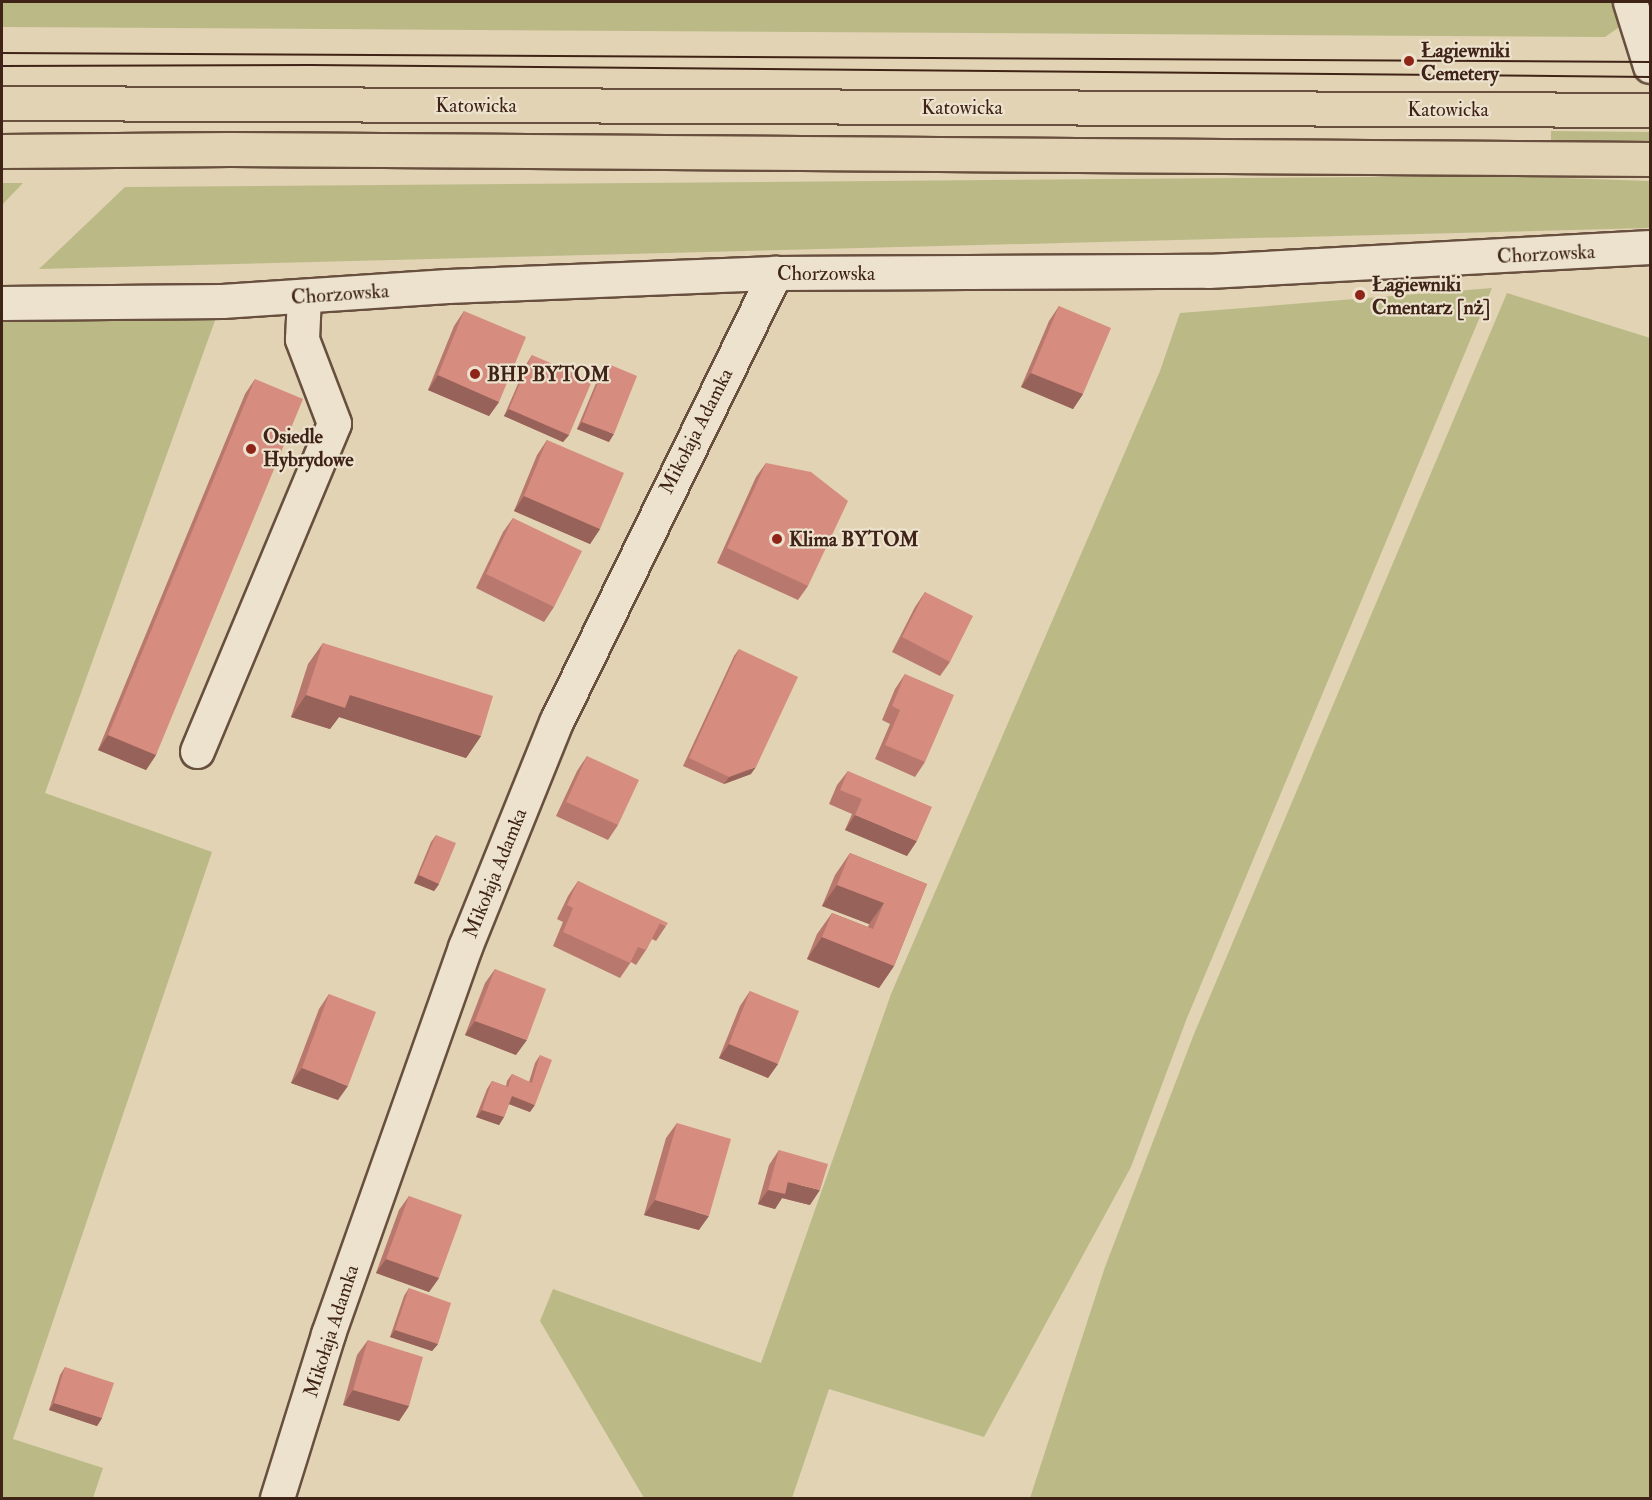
<!DOCTYPE html>
<html>
<head>
<meta charset="utf-8">
<style>
  body { margin:0 }
  #map { position:relative; width:1652px; height:1500px; overflow:hidden; background:#e2d3b4; font-family:"IM FELL Double Pica",serif }
  div>[style] { position:absolute }
  .green>* { inset:0; background:#bbba87 }
  .roads { filter:drop-shadow(2px 0 #684f3e) drop-shadow(-2px 0 #684f3e) drop-shadow(0 2px #684f3e) drop-shadow(0 -2px #684f3e) }
  .minor>* { height:33px; margin:-16.5px; padding:0 16.5px; transform-origin:16.5px; border-radius:16.5px; background:#ece2ce }
  .major>* { height:33px; margin:-16.5px; padding:0 16.5px; transform-origin:16.5px; border-radius:16.5px; background:#e2d3b4 }
  .tram>* { height:1.5px; margin:-0.75px; padding:0 0.75px; transform-origin:0.75px; border-radius:0.75px; background:#3f2316 }
  .wall>* { inset:0; background:#b8786d }
  .shaded-wall>* { inset:0; background:#966259 }
  .building>* { inset:0; background:#d68c7f }
  .dots>* { width:16px; height:16px; translate:-50% -50%; box-sizing:border-box; border:3px solid #ece2ce; border-radius:50% }
  span { translate:-50% -50%; white-space:nowrap; text-align:center; line-height:1.15; -webkit-text-stroke:4.5px #ece2ce; paint-order:stroke }
  .poi-label { font-size:20px; color:#3f2316; font-weight:700 }
  .left { translate:0 -50%; text-align:left }
  .street-label { font-size:20px; color:#3f2316 }
  .frame { position:absolute; inset:0; border:3px solid #3f2316; pointer-events:none }
</style>
</head>
<body>
<div id="map">
  <div class="green">
    <i style="clip-path:polygon(2px 2px,1622px 2px,1622px 19px,1618px 28px,1605px 37px,2px 27px)"></i>
    <i style="clip-path:polygon(1551px 131px,1650px 132px,1650px 141px,1551px 140px)"></i>
    <i style="clip-path:polygon(1499px 176px,1650px 181px,1650px 228px,39px 269px,125px 187px)"></i>
    <i style="clip-path:polygon(2px 183px,23px 183px,2px 205px)"></i>
    <i style="clip-path:polygon(1492px 288px,1187px 1018px,1131px 1167px,984px 1437px,829px 1389px,792px 1498px,644px 1498px,540px 1321px,553px 1289px,761px 1363px,891px 994px,1160px 371px,1180px 313px)"></i>
    <i style="clip-path:polygon(1507px 293px,1650px 338px,1650px 1498px,1030px 1498px,1105px 1267px,1194px 1034px)"></i>
    <i style="clip-path:polygon(222px 301px,45px 793px,212px 852px,13px 1439px,103px 1468px,93px 1498px,2px 1498px,2px 303px)"></i>
  </div>
  <div class="roads">
    <div class="minor">
      <i style="left:1630px;top:2px;width:67px;rotate:72.6deg"></i>
      <i style="left:2px;top:303px;width:220px;rotate:-0.5deg"></i>
      <i style="left:222px;top:301px;width:226px;rotate:-3.8deg"></i>
      <i style="left:448px;top:286px;width:327px;rotate:-2.3deg"></i>
      <i style="left:775px;top:273px;width:433px;rotate:-0.3deg"></i>
      <i style="left:1208px;top:271px;width:443px;rotate:-3.1deg"></i>
      <i style="left:197px;top:751px;width:355px;rotate:-67.3deg"></i>
      <i style="left:334px;top:423px;width:90px;rotate:-110.9deg"></i>
      <i style="left:302px;top:339px;width:43px;rotate:-87.3deg"></i>
      <i style="left:277px;top:1498px;width:172px;rotate:-72.7deg"></i>
      <i style="left:328px;top:1334px;width:411px;rotate:-70.5deg"></i>
      <i style="left:465px;top:947px;width:243px;rotate:-68deg"></i>
      <i style="left:556px;top:722px;width:500px;rotate:-64deg"></i>
    </div>
    <div class="major">
      <i style="left:2px;top:103px;width:1648px;rotate:0.24deg"></i>
      <i style="left:2px;top:151px;width:228px;rotate:-0.5deg"></i>
      <i style="left:230px;top:149px;width:1420px;rotate:0.4deg"></i>
    </div>
  </div>
  <div class="tram">
    <i style="left:2px;top:53px;width:1648px;rotate:0.31deg"></i>
    <i style="left:2px;top:66px;width:309px;rotate:-0.2deg"></i>
    <i style="left:311px;top:65px;width:1339px;rotate:0.51deg"></i>
  </div>
  <div class="wall">
    <i style="clip-path:polygon(1059px 306px,1083px 394px,1073px 409px,1021px 387px,1049px 321px)"></i>
    <i style="clip-path:polygon(464px 311px,499px 402px,489px 416px,428px 390px,454px 326px)"></i>
    <i style="clip-path:polygon(532px 355px,569px 435px,563px 442px,504px 416px,527px 363px)"></i>
    <i style="clip-path:polygon(606px 363px,609px 442px,577px 429px,601px 371px)"></i>
    <i style="clip-path:polygon(255px 379px,156px 755px,146px 770px,98px 750px,245px 394px)"></i>
    <i style="clip-path:polygon(547px 440px,600px 529px,590px 544px,514px 511px,537px 455px)"></i>
    <i style="clip-path:polygon(766px 463px,808px 586px,798px 600px,717px 563px,756px 477px)"></i>
    <i style="clip-path:polygon(513px 518px,554px 607px,544px 622px,476px 588px,503px 532px)"></i>
    <i style="clip-path:polygon(925px 592px,950px 662px,940px 676px,892px 652px,915px 607px)"></i>
    <i style="clip-path:polygon(323px 643px,481px 736px,466px 758px,339px 717px,330px 729px,291px 717px,308px 664px)"></i>
    <i style="clip-path:polygon(739px 649px,751px 774px,724px 784px,683px 766px,734px 656px)"></i>
    <i style="clip-path:polygon(905px 674px,925px 762px,915px 777px,875px 759px,890px 724px,882px 720px,895px 689px)"></i>
    <i style="clip-path:polygon(587px 756px,618px 825px,608px 840px,556px 816px,577px 771px)"></i>
    <i style="clip-path:polygon(848px 771px,907px 856px,845px 830px,852px 814px,829px 804px,837px 785px)"></i>
    <i style="clip-path:polygon(436px 835px,439px 884px,434px 891px,414px 883px,431px 842px)"></i>
    <i style="clip-path:polygon(850px 853px,927px 884px,894px 966px,879px 988px,807px 959px,817px 934px,832px 913px,868px 927px,869px 924px,822px 906px,835px 875px)"></i>
    <i style="clip-path:polygon(578px 881px,666px 926px,656px 941px,652px 939px,646px 950px,636px 965px,631px 962px,620px 978px,553px 946px,563px 922px,557px 919px,568px 896px)"></i>
    <i style="clip-path:polygon(495px 969px,516px 1055px,465px 1035px,485px 983px)"></i>
    <i style="clip-path:polygon(750px 991px,778px 1064px,768px 1078px,719px 1058px,740px 1006px)"></i>
    <i style="clip-path:polygon(329px 994px,338px 1100px,291px 1083px,319px 1009px)"></i>
    <i style="clip-path:polygon(540px 1055px,530px 1112px,509px 1104px,504px 1117px,499px 1125px,476px 1117px,487px 1089px,492px 1081px,506px 1086px,507px 1081px,512px 1074px,529px 1082px,535px 1063px)"></i>
    <i style="clip-path:polygon(677px 1123px,699px 1230px,644px 1215px,666px 1138px)"></i>
    <i style="clip-path:polygon(779px 1150px,810px 1205px,782px 1198px,775px 1209px,758px 1204px,769px 1165px)"></i>
    <i style="clip-path:polygon(409px 1196px,439px 1278px,429px 1292px,376px 1273px,399px 1210px)"></i>
    <i style="clip-path:polygon(409px 1288px,438px 1344px,432px 1351px,390px 1337px,404px 1296px)"></i>
    <i style="clip-path:polygon(368px 1340px,409px 1406px,399px 1421px,343px 1405px,357px 1355px)"></i>
    <i style="clip-path:polygon(65px 1367px,102px 1418px,97px 1426px,49px 1410px,60px 1375px)"></i>
  </div>
  <div class="shaded-wall">
    <i style="clip-path:polygon(1031px 373px,1083px 394px,1073px 409px,1021px 387px)"></i>
    <i style="clip-path:polygon(438px 375px,499px 402px,489px 416px,428px 390px)"></i>
    <i style="clip-path:polygon(509px 409px,569px 435px,563px 442px,504px 416px)"></i>
    <i style="clip-path:polygon(582px 422px,614px 434px,609px 442px,577px 429px)"></i>
    <i style="clip-path:polygon(524px 496px,600px 529px,590px 544px,514px 511px)"></i>
    <i style="clip-path:polygon(306px 695px,350px 695px,481px 736px,466px 758px,339px 717px,330px 729px,291px 717px)"></i>
    <i style="clip-path:polygon(108px 735px,156px 755px,146px 770px,98px 750px)"></i>
    <i style="clip-path:polygon(756px 767px,751px 774px,724px 784px,729px 777px)"></i>
    <i style="clip-path:polygon(855px 815px,917px 841px,907px 856px,845px 830px)"></i>
    <i style="clip-path:polygon(419px 875px,439px 884px,434px 891px,414px 883px)"></i>
    <i style="clip-path:polygon(837px 885px,884px 903px,869px 924px,822px 906px)"></i>
    <i style="clip-path:polygon(822px 937px,894px 966px,879px 988px,807px 959px)"></i>
    <i style="clip-path:polygon(475px 1021px,527px 1040px,516px 1055px,465px 1035px)"></i>
    <i style="clip-path:polygon(729px 1044px,778px 1064px,768px 1078px,719px 1058px)"></i>
    <i style="clip-path:polygon(302px 1068px,348px 1086px,338px 1100px,291px 1083px)"></i>
    <i style="clip-path:polygon(512px 1096px,535px 1105px,530px 1112px,506px 1103px)"></i>
    <i style="clip-path:polygon(482px 1110px,504px 1117px,499px 1125px,476px 1117px)"></i>
    <i style="clip-path:polygon(788px 1182px,820px 1190px,810px 1205px,782px 1198px,775px 1209px,758px 1204px,768px 1190px)"></i>
    <i style="clip-path:polygon(655px 1200px,709px 1216px,699px 1230px,644px 1215px)"></i>
    <i style="clip-path:polygon(386px 1259px,439px 1278px,429px 1292px,376px 1273px)"></i>
    <i style="clip-path:polygon(395px 1330px,438px 1344px,432px 1351px,390px 1337px)"></i>
    <i style="clip-path:polygon(353px 1390px,409px 1406px,399px 1421px,343px 1405px)"></i>
    <i style="clip-path:polygon(54px 1403px,102px 1418px,97px 1426px,49px 1410px)"></i>
  </div>
  <div class="building">
    <i style="clip-path:polygon(1059px 306px,1111px 328px,1083px 394px,1031px 373px)"></i>
    <i style="clip-path:polygon(464px 311px,526px 337px,499px 402px,438px 375px)"></i>
    <i style="clip-path:polygon(532px 355px,592px 381px,569px 435px,509px 409px)"></i>
    <i style="clip-path:polygon(606px 363px,637px 376px,614px 434px,582px 422px)"></i>
    <i style="clip-path:polygon(255px 379px,303px 399px,156px 755px,108px 735px)"></i>
    <i style="clip-path:polygon(547px 440px,624px 473px,600px 529px,524px 496px)"></i>
    <i style="clip-path:polygon(766px 463px,811px 472px,848px 501px,808px 586px,727px 548px)"></i>
    <i style="clip-path:polygon(513px 518px,582px 551px,554px 607px,486px 574px)"></i>
    <i style="clip-path:polygon(925px 592px,973px 616px,950px 662px,902px 637px)"></i>
    <i style="clip-path:polygon(323px 643px,493px 696px,481px 736px,350px 695px,345px 708px,306px 695px)"></i>
    <i style="clip-path:polygon(739px 649px,798px 677px,756px 767px,729px 777px,689px 758px)"></i>
    <i style="clip-path:polygon(905px 674px,954px 695px,925px 762px,885px 745px,900px 710px,892px 706px)"></i>
    <i style="clip-path:polygon(587px 756px,639px 780px,618px 825px,566px 802px)"></i>
    <i style="clip-path:polygon(848px 771px,932px 807px,917px 841px,855px 815px,862px 799px,840px 790px)"></i>
    <i style="clip-path:polygon(436px 835px,456px 843px,439px 884px,419px 875px)"></i>
    <i style="clip-path:polygon(850px 853px,927px 884px,894px 966px,822px 937px,832px 913px,873px 929px,884px 903px,837px 885px)"></i>
    <i style="clip-path:polygon(578px 881px,668px 923px,666px 926px,660px 923px,646px 950px,638px 947px,630px 963px,563px 932px,573px 908px,567px 905px)"></i>
    <i style="clip-path:polygon(495px 969px,546px 989px,527px 1040px,475px 1021px)"></i>
    <i style="clip-path:polygon(750px 991px,799px 1011px,778px 1064px,729px 1044px)"></i>
    <i style="clip-path:polygon(329px 994px,376px 1012px,348px 1086px,302px 1068px)"></i>
    <i style="clip-path:polygon(540px 1055px,552px 1060px,535px 1105px,512px 1096px,504px 1117px,482px 1110px,492px 1081px,508px 1087px,512px 1074px,532px 1083px)"></i>
    <i style="clip-path:polygon(677px 1123px,731px 1139px,709px 1216px,655px 1200px)"></i>
    <i style="clip-path:polygon(779px 1150px,828px 1164px,820px 1190px,788px 1182px,785px 1194px,768px 1190px)"></i>
    <i style="clip-path:polygon(409px 1196px,462px 1215px,439px 1278px,386px 1259px)"></i>
    <i style="clip-path:polygon(409px 1288px,451px 1303px,438px 1344px,395px 1330px)"></i>
    <i style="clip-path:polygon(368px 1340px,423px 1357px,409px 1406px,353px 1390px)"></i>
    <i style="clip-path:polygon(65px 1367px,114px 1383px,102px 1418px,54px 1403px)"></i>
  </div>
  <div class="dots">
    <i style="left:1409px;top:61px;background:#8f2418"></i>
    <i style="left:1360px;top:295px;background:#8f2418"></i>
    <i style="left:475px;top:374px;background:#8f2418"></i>
    <i style="left:251px;top:449px;background:#8f2418"></i>
    <i style="left:777px;top:539px;background:#8f2418"></i>
  </div>
  <div class="poi-label">
    <span class="left" style="left:1421px;top:62px">Łagiewniki<br>Cemetery</span>
    <span class="left" style="left:1372px;top:296px">Łagiewniki<br>Cmentarz [nż]</span>
    <span class="left" style="left:487px;top:374px">BHP BYTOM</span>
    <span class="left" style="left:263px;top:448px">Osiedle<br>Hybrydowe</span>
    <span class="left" style="left:789px;top:539px">Klima BYTOM</span>
  </div>
  <div class="street-label">
    <span style="left:476px;top:105px">Katowicka</span>
    <span style="left:962px;top:107px">Katowicka</span>
    <span style="left:1448px;top:109px">Katowicka</span>
    <span style="left:1546px;top:254px;rotate:-3deg">Chorzowska</span>
    <span style="left:826px;top:273px">Chorzowska</span>
    <span style="left:340px;top:294px;rotate:-4deg">Chorzowska</span>
    <span style="left:696px;top:431px;rotate:-63deg">Mikołaja Adamka</span>
    <span style="left:495px;top:873px;rotate:-68deg">Mikołaja Adamka</span>
    <span style="left:331px;top:1331px;rotate:-72deg">Mikołaja Adamka</span>
  </div>
  <div class="frame"></div>
</div>
</body>
</html>
